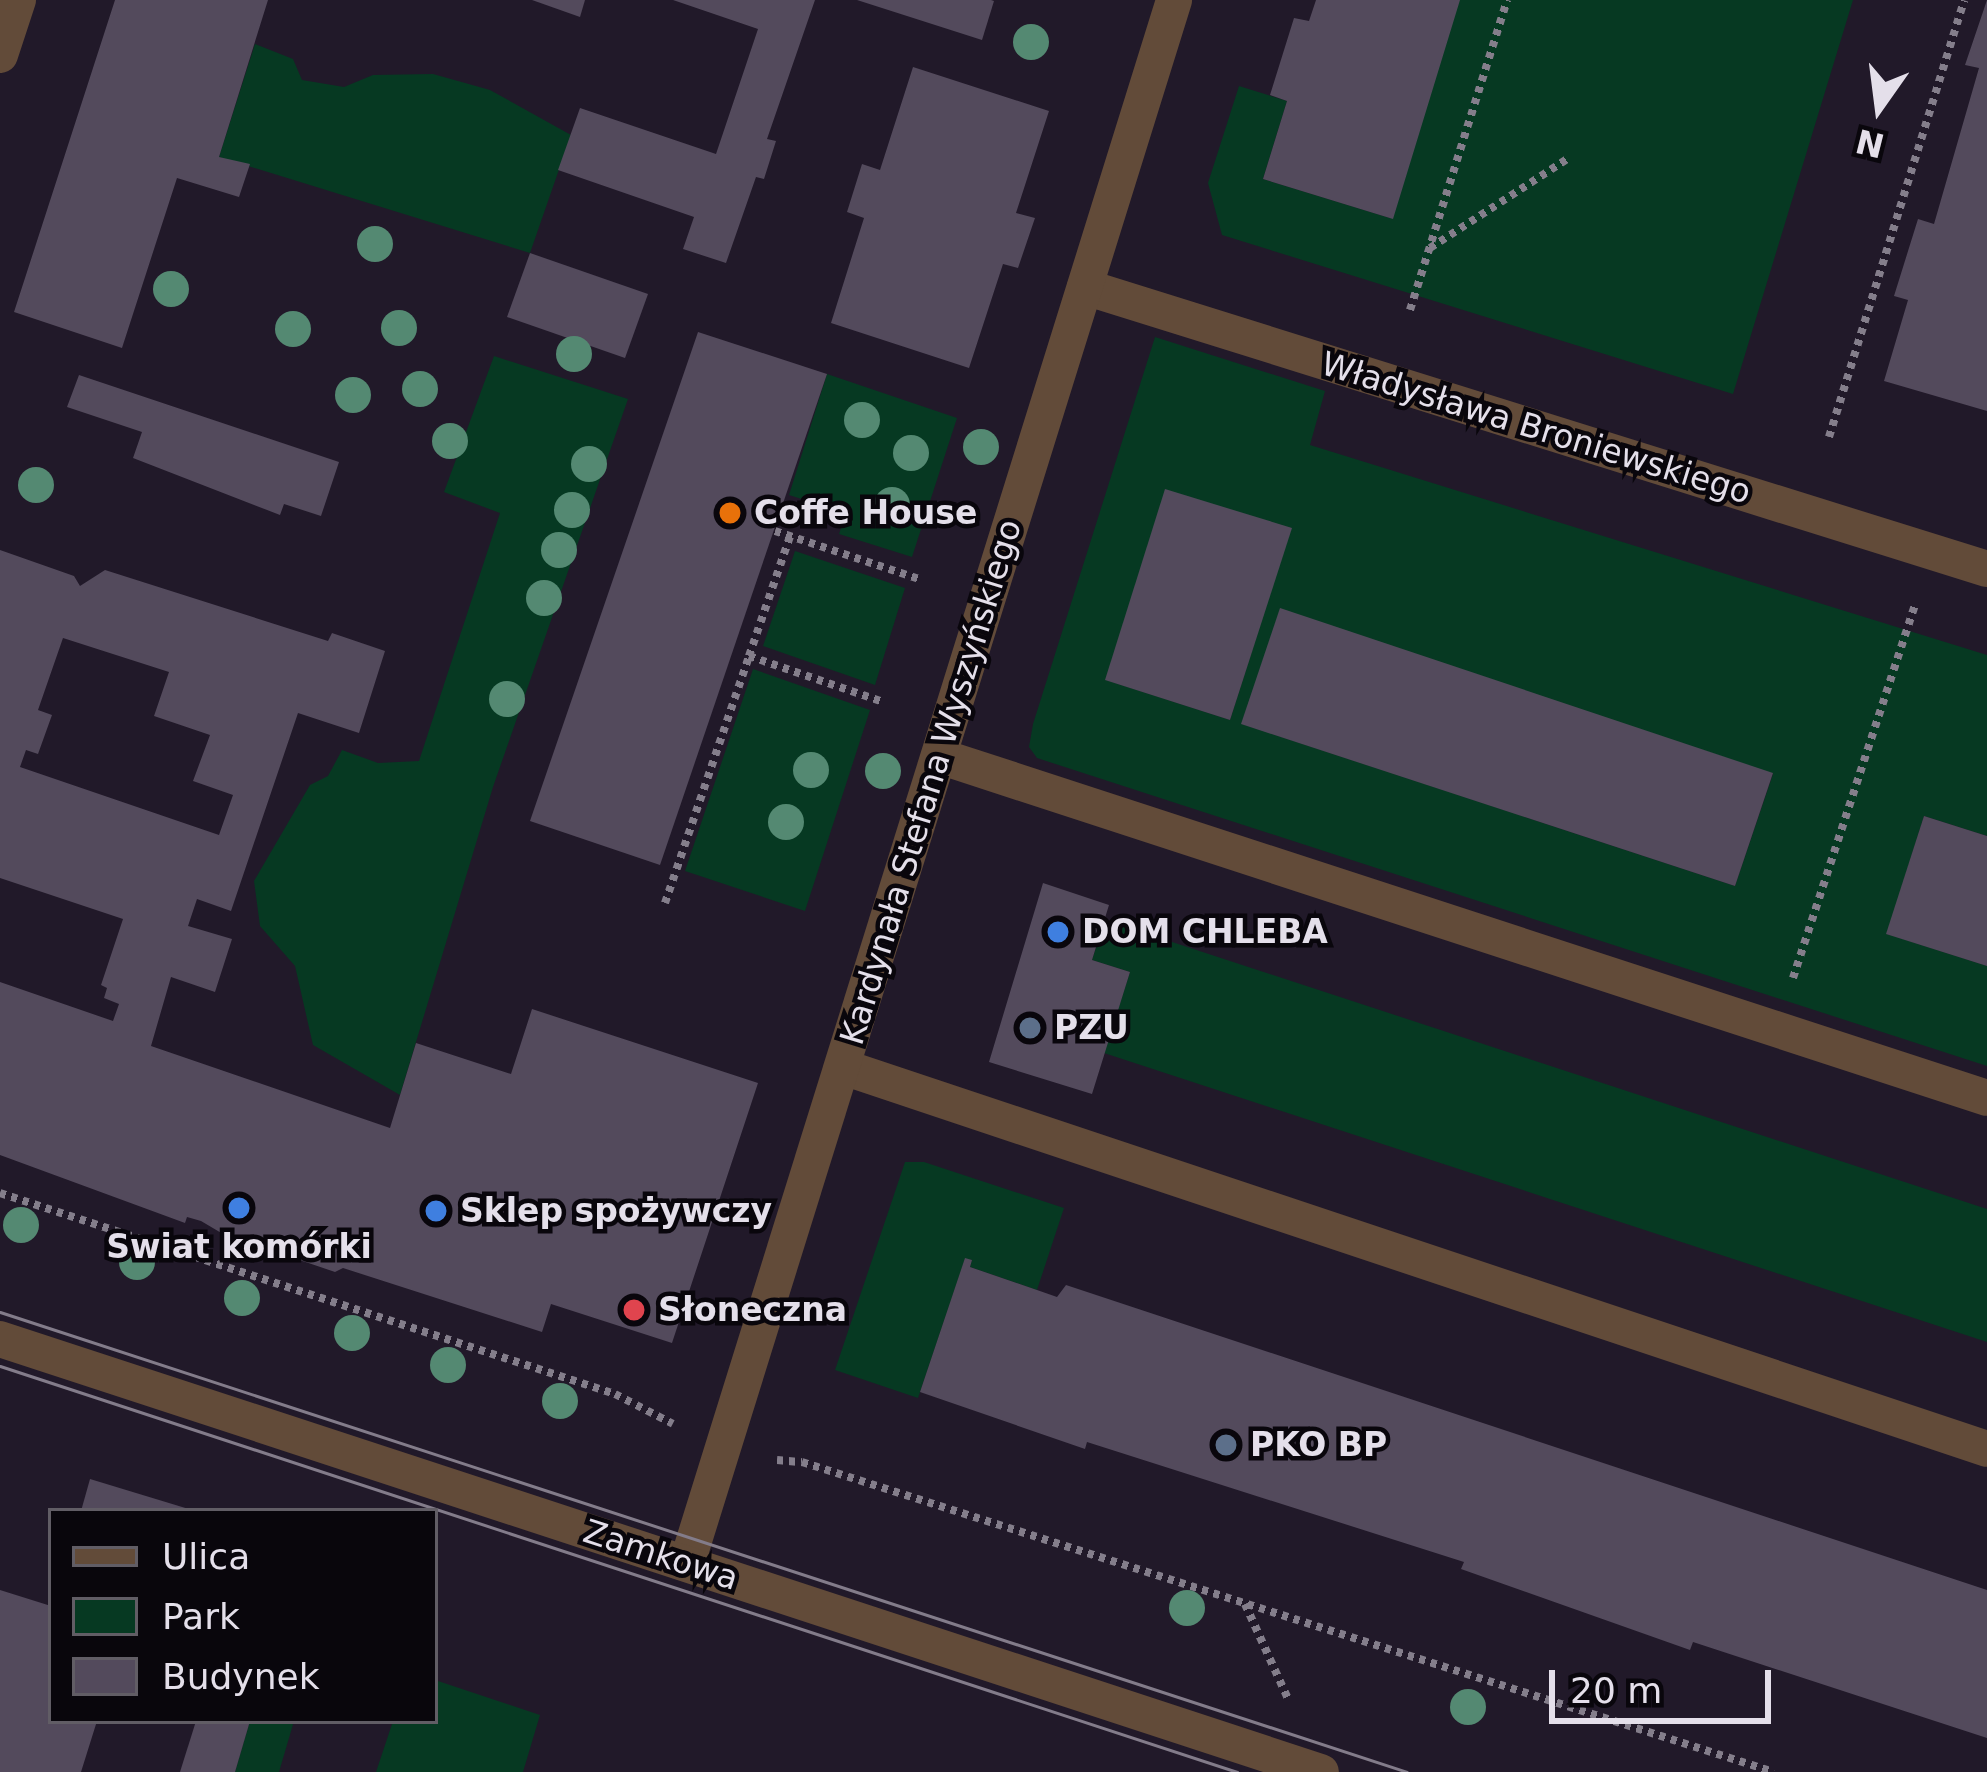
<!DOCTYPE html>
<html>
<head>
<meta charset="utf-8">
<style>
  body { margin:0 }
  #map { position:relative; width:1987px; height:1772px; overflow:hidden; background:#211929; font-family:"DejaVu Sans",sans-serif }
  div>[style] { position:absolute }
  .green>* { inset:0; background:#063922 }
  .building>* { inset:0; background:#534a5c }
  .path>* { height:8px; margin-top:-4px; transform-origin:0; background:repeating-linear-gradient(90deg,#847e8b 0 6px,transparent 0 12px) }
  .minor>* { height:36px; margin:-18px; padding:0 18px; transform-origin:18px; border-radius:18px; background:#624b39 }
  .tertiary>* { height:36px; margin:-18px; padding:0 18px; transform-origin:18px; border-radius:18px; background:#624b39 }
  .tram>* { height:3px; margin:-1.5px; padding:0 1.5px; transform-origin:1.5px; border-radius:1.5px; background:#837c8a }
  .trees>* { width:36px; height:36px; margin:-18px; border-radius:50%; background:#548972 }
  .dots>* { width:33px; height:33px; translate:-50% -50%; box-sizing:border-box; border:6px solid #09060c; border-radius:50% }
  span { translate:-50% -50%; white-space:nowrap; text-align:center; line-height:1.15; -webkit-text-stroke:9px #09060c; paint-order:stroke }
  .street-label { font-size:33px; color:#e4dfea }
  .poi-label { font-size:33px; color:#e4dfea; font-weight:700 }
  .left { translate:0 -50%; text-align:left }
  .legend { position:absolute; left:48px; top:1508px; width:390px; height:216px; box-sizing:border-box; background:#09060c; border:3px solid #615d65; margin:0; padding:15px 21px; list-style:none; font-size:36px; color:#e4dfea }
  .legend li { display:flex; align-items:center; gap:24px; height:60px }
  .legend b { width:60px; border:3px solid #615d65 }
  .north { position:absolute; left:1819px; top:48px; width:120px; height:120px; -webkit-text-stroke:9px #09060c; paint-order:stroke; rotate:194deg; font-size:33px; font-weight:700; line-height:48px; text-align:center; color:#e4dfea }
  .north::after { content:''; display:block; margin:auto; width:42px; height:54px; background:#e4dfea; clip-path:polygon(50% 0,100% 100%,50% 72%,0 100%) }
  .scale { position:absolute; left:1549px; top:1670px; width:222px; height:54px; box-sizing:border-box; border:6px solid #e4dfea; border-top:0; padding-left:15px; font-size:36px; line-height:42px; white-space:nowrap; color:#e4dfea; -webkit-text-stroke:9px #09060c; paint-order:stroke }
</style>
</head>
<body>
<div id="map">
  <div class="green">
    <i style="clip-path:polygon(1457px 0,1853px 0,1733px 394px,1222px 235px,1208px 183px,1239px 86px,1287px 101px,1263px 179px,1390px 218px)"></i>
    <i style="clip-path:polygon(255px 44px,293px 59px,302px 80px,344px 87px,373px 75px,433px 74px,490px 90px,571px 135px,530px 253px,219px 157px)"></i>
    <i style="clip-path:polygon(evenodd,1155px 337px,1325px 391px,1310px 445px,1987px 655px,1987px 836px,1924px 816px,1887px 934px,1987px 966px,1987px 1066px,1037px 758px,1029px 747px,1033px 724px,1155px 337px,1291px 528px,1230px 720px,1106px 680px,1291px 528px,1155px 337px,1242px 724px,1772px 773px,1773px 774px,1735px 886px,1242px 724px)"></i>
    <i style="clip-path:polygon(494px 356px,628px 399px,493px 787px,400px 1095px,313px 1045px,295px 966px,260px 926px,254px 881px,310px 785px,328px 776px,342px 750px,378px 763px,419px 761px,500px 513px,444px 492px)"></i>
    <i style="clip-path:polygon(827px 374px,957px 418px,912px 557px,839px 534px,846px 513px,789px 495px)"></i>
    <i style="clip-path:polygon(795px 551px,905px 588px,875px 685px,763px 646px)"></i>
    <i style="clip-path:polygon(753px 669px,870px 710px,805px 911px,685px 871px)"></i>
    <i style="clip-path:polygon(1105px 920px,1987px 1209px,1987px 1342px,1104px 1053px,1130px 972px,1092px 960px)"></i>
    <i style="clip-path:polygon(905px 1162px,924px 1162px,1064px 1208px,1037px 1290px,970px 1267px,972px 1260px,965px 1259px,918px 1398px,835px 1370px)"></i>
    <i style="clip-path:polygon(435px 1680px,540px 1715px,523px 1772px,376px 1772px,393px 1721px,435px 1721px)"></i>
    <i style="clip-path:polygon(250px 1721px,294px 1721px,279px 1772px,235px 1772px)"></i>
  </div>
  <div class="building">
    <i style="clip-path:polygon(115px 0,268px 0,219px 157px,250px 164px,239px 197px,177px 178px,122px 348px,14px 312px)"></i>
    <i style="clip-path:polygon(532px 0,585px 0,580px 17px)"></i>
    <i style="clip-path:polygon(673px 0,815px 0,767px 139px,776px 141px,764px 179px,756px 177px,726px 263px,683px 249px,694px 217px,558px 170px,580px 108px,716px 154px,758px 29px)"></i>
    <i style="clip-path:polygon(857px 0,991px 0,994px 1px,982px 40px)"></i>
    <i style="clip-path:polygon(1316px 0,1460px 0,1393px 219px,1263px 179px,1287px 101px,1270px 95px,1294px 18px,1309px 21px)"></i>
    <i style="clip-path:polygon(1987px 0,1987px 411px,1884px 381px,1908px 300px,1894px 296px,1918px 219px,1934px 224px,1979px 68px,1965px 65px)"></i>
    <i style="clip-path:polygon(913px 67px,1049px 111px,1016px 213px,1035px 218px,1018px 268px,1003px 264px,969px 368px,831px 323px,864px 218px,847px 212px,862px 164px,880px 170px)"></i>
    <i style="clip-path:polygon(530px 253px,648px 294px,625px 358px,507px 317px)"></i>
    <i style="clip-path:polygon(698px 332px,827px 374px,660px 865px,530px 821px)"></i>
    <i style="clip-path:polygon(79px 375px,339px 462px,321px 516px,284px 504px,280px 515px,133px 458px,142px 432px,67px 407px)"></i>
    <i style="clip-path:polygon(1165px 489px,1292px 528px,1230px 720px,1105px 680px)"></i>
    <i style="clip-path:polygon(evenodd,0 550px,74px 576px,80px 586px,105px 570px,328px 641px,332px 633px,385px 651px,359px 733px,298px 713px,231px 911px,197px 899px,188px 926px,232px 939px,215px 992px,171px 977px,151px 1046px,390px 1128px,416px 1043px,511px 1074px,532px 1009px,758px 1083px,672px 1343px,551px 1304px,542px 1332px,343px 1268px,335px 1272px,223px 1234px,201px 1221px,187px 1217px,185px 1223px,0 1155px,0 982px,113px 1021px,119px 1004px,104px 998px,107px 988px,101px 985px,123px 919px,0 878px,0 550px,63px 638px,169px 672px,154px 716px,210px 735px,193px 781px,233px 795px,219px 835px,20px 767px,26px 750px,38px 754px,52px 715px,38px 710px,63px 638px)"></i>
    <i style="clip-path:polygon(1280px 608px,1773px 773px,1735px 886px,1241px 724px)"></i>
    <i style="clip-path:polygon(1924px 816px,1987px 836px,1987px 966px,1886px 934px)"></i>
    <i style="clip-path:polygon(1043px 883px,1109px 905px,1092px 960px,1130px 972px,1092px 1094px,989px 1062px)"></i>
    <i style="clip-path:polygon(965px 1258px,972px 1260px,970px 1267px,1037px 1290px,1057px 1297px,1066px 1285px,1987px 1590px,1987px 1738px,1693px 1642px,1690px 1650px,1461px 1569px,1464px 1562px,1087px 1442px,1085px 1449px,920px 1392px)"></i>
    <i style="clip-path:polygon(90px 1479px,192px 1510px,192px 1511px,81px 1511px)"></i>
    <i style="clip-path:polygon(0 1590px,51px 1606px,51px 1721px,97px 1721px,81px 1772px,0 1772px)"></i>
    <i style="clip-path:polygon(196px 1721px,250px 1721px,235px 1772px,180px 1772px)"></i>
  </div>
  <div class="path">
    <i style="left:1430px;top:248px;width:167px;rotate:-33deg"></i>
    <i style="left:1410px;top:310px;width:325px;rotate:-72.6deg"></i>
    <i style="left:1829px;top:437px;width:457px;rotate:-72.8deg"></i>
    <i style="left:775px;top:531px;width:155px;rotate:18.4deg"></i>
    <i style="left:749px;top:656px;width:127px;rotate:-71.1deg"></i>
    <i style="left:665px;top:903px;width:261px;rotate:-71.2deg"></i>
    <i style="left:749px;top:656px;width:142px;rotate:18.9deg"></i>
    <i style="left:1793px;top:978px;width:393px;rotate:-71.9deg"></i>
    <i style="left:0;top:1193px;width:647px;rotate:18.1deg"></i>
    <i style="left:615px;top:1394px;width:65px;rotate:27.3deg"></i>
    <i style="left:777px;top:1460px;width:25px;rotate:5deg"></i>
    <i style="left:802px;top:1462px;width:1020px;rotate:17.69deg"></i>
    <i style="left:1245px;top:1604px;width:104px;rotate:65.6deg"></i>
  </div>
  <div class="minor">
    <i style="left:0;top:55px;width:58px;rotate:-71.9deg"></i>
    <i style="left:1085px;top:287px;width:945px;rotate:17.36deg"></i>
    <i style="left:939px;top:756px;width:1102px;rotate:18.07deg"></i>
    <i style="left:843px;top:1067px;width:1206px;rotate:18.46deg"></i>
    <i style="left:687px;top:1563px;width:1637px;rotate:-72.69deg"></i>
  </div>
  <div class="tertiary">
    <i style="left:0;top:1339px;width:1390px;rotate:18.15deg"></i>
  </div>
  <div class="tram">
    <i style="left:0;top:1312px;width:1480px;rotate:18.1deg"></i>
    <i style="left:0;top:1366px;width:1302px;rotate:18.17deg"></i>
  </div>
  <div class="trees">
    <i style="left:1031px;top:42px"></i>
    <i style="left:375px;top:244px"></i>
    <i style="left:171px;top:289px"></i>
    <i style="left:399px;top:328px"></i>
    <i style="left:293px;top:329px"></i>
    <i style="left:574px;top:354px"></i>
    <i style="left:420px;top:389px"></i>
    <i style="left:353px;top:395px"></i>
    <i style="left:862px;top:420px"></i>
    <i style="left:450px;top:441px"></i>
    <i style="left:981px;top:447px"></i>
    <i style="left:911px;top:453px"></i>
    <i style="left:589px;top:464px"></i>
    <i style="left:36px;top:485px"></i>
    <i style="left:892px;top:505px"></i>
    <i style="left:572px;top:510px"></i>
    <i style="left:559px;top:550px"></i>
    <i style="left:544px;top:598px"></i>
    <i style="left:507px;top:699px"></i>
    <i style="left:811px;top:770px"></i>
    <i style="left:883px;top:771px"></i>
    <i style="left:786px;top:822px"></i>
    <i style="left:21px;top:1225px"></i>
    <i style="left:137px;top:1262px"></i>
    <i style="left:242px;top:1298px"></i>
    <i style="left:352px;top:1333px"></i>
    <i style="left:448px;top:1365px"></i>
    <i style="left:560px;top:1401px"></i>
    <i style="left:1187px;top:1608px"></i>
    <i style="left:1468px;top:1707px"></i>
  </div>
  <div class="dots">
    <i style="left:730px;top:513px;background:#e8710a"></i>
    <i style="left:1058px;top:932px;background:#3f7fe0"></i>
    <i style="left:1030px;top:1028px;background:#5c6f8a"></i>
    <i style="left:239px;top:1208px;background:#3f7fe0"></i>
    <i style="left:436px;top:1211px;background:#3f7fe0"></i>
    <i style="left:634px;top:1310px;background:#e0444e"></i>
    <i style="left:1226px;top:1445px;background:#5c6f8a"></i>
  </div>
  <div class="street-label">
    <span style="left:1536px;top:428px;rotate:17deg">Władysława Broniewskiego</span>
    <span style="left:931px;top:782px;rotate:-73deg">Kardynała Stefana Wyszyńskiego</span>
    <span style="left:661px;top:1555px;rotate:18deg">Zamkowa</span>
  </div>
  <div class="poi-label">
    <span class="left" style="left:754px;top:513px">Coffe House</span>
    <span class="left" style="left:1082px;top:932px">DOM CHLEBA</span>
    <span class="left" style="left:1054px;top:1028px">PZU</span>
    <span class="left" style="left:460px;top:1211px">Sklep spożywczy</span>
    <span style="left:239px;top:1247px">Swiat komórki</span>
    <span class="left" style="left:658px;top:1310px">Słoneczna</span>
    <span class="left" style="left:1250px;top:1445px">PKO BP</span>
  </div>
  <ul class="legend">
  <li><b style="height:15px;background:#624b39"></b>Ulica</li>
  <li><b style="height:33px;background:#063922"></b>Park</li>
  <li><b style="height:33px;background:#534a5c"></b>Budynek</li>
  </ul>
  <div class="north">N</div>
  <div class="scale">20 m</div>
</div>
</body>
</html>
